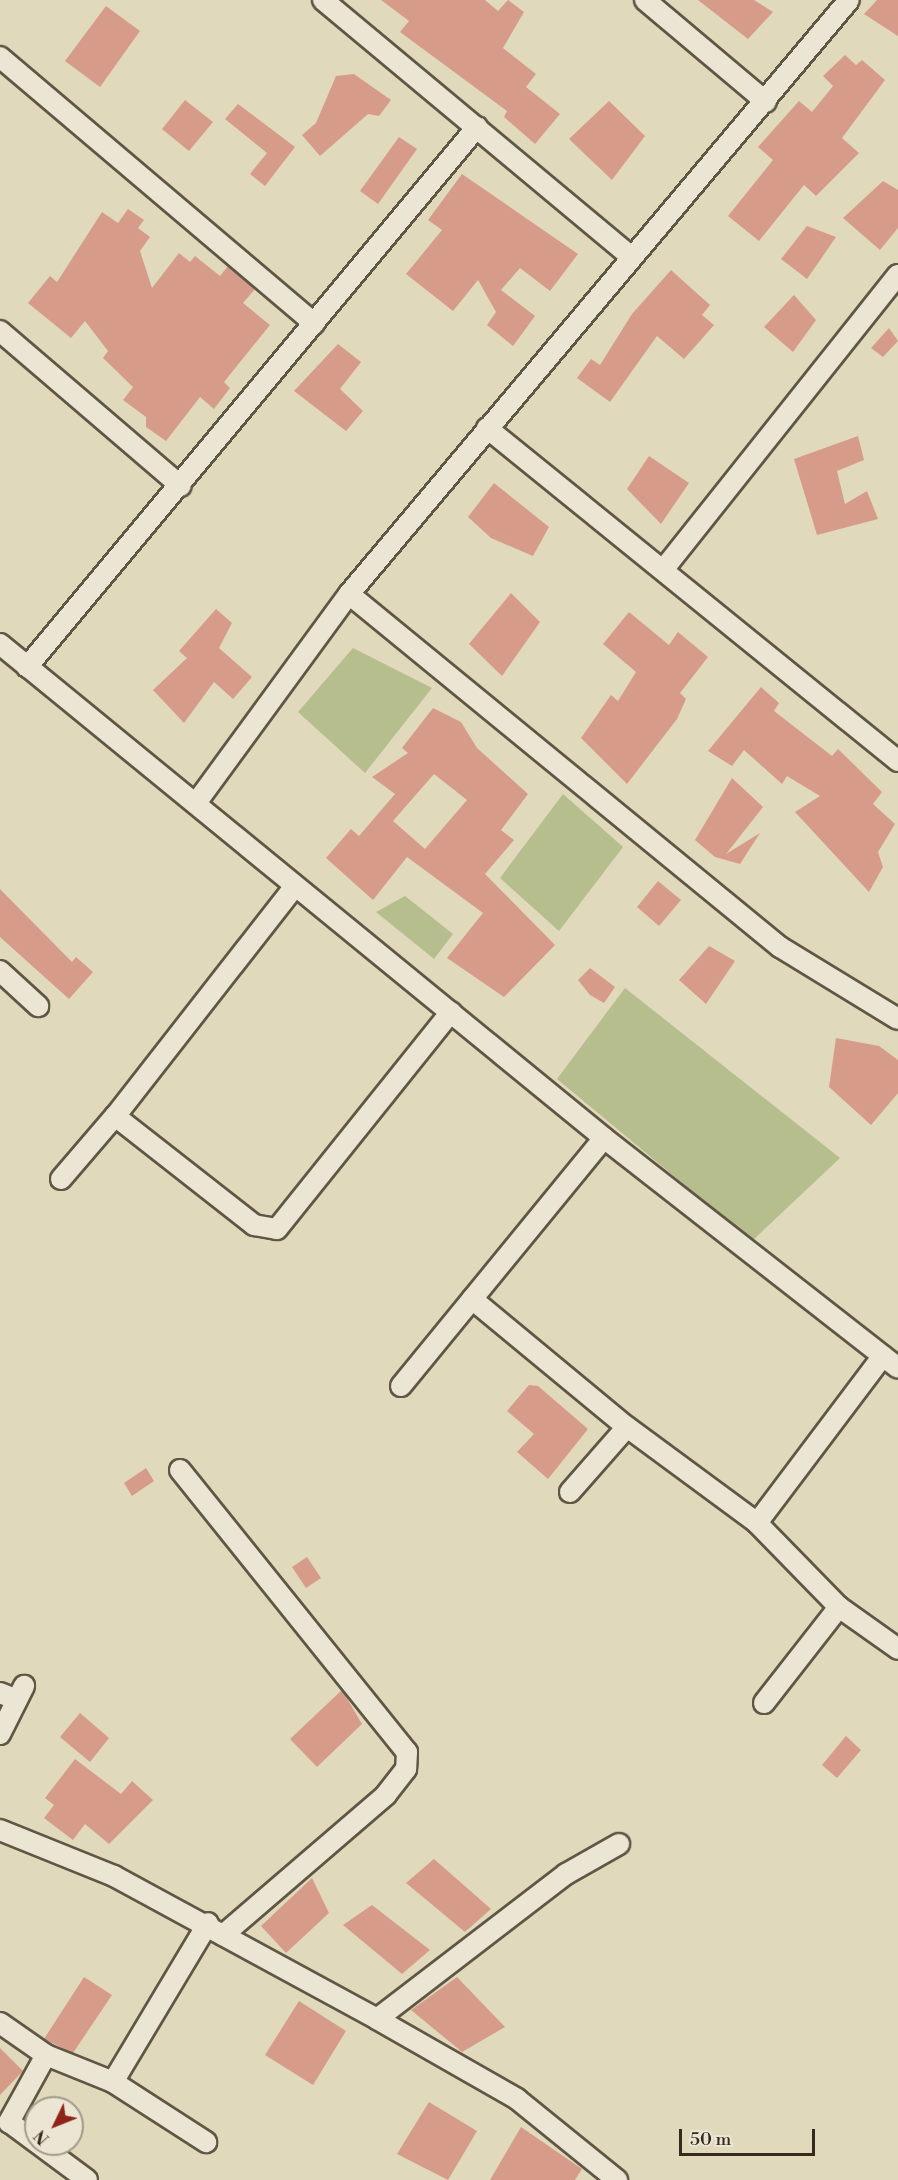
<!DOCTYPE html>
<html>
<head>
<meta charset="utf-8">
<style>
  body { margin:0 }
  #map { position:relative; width:898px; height:2180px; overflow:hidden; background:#e0d9bc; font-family:"Libre Bodoni",serif }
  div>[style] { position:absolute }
  .green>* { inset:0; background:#b6be8e }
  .building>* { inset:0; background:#d79c89 }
  .roads { filter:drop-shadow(2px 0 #605644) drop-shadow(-2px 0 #605644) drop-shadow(0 2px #605644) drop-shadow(0 -2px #605644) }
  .minor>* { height:20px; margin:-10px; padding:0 10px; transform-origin:10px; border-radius:10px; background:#ebe6d3 }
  span { translate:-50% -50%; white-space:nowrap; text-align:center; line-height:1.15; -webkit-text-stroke:5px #ebe6d3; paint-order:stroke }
  .north { position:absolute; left:24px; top:2096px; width:60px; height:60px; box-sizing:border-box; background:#ebe6d3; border:2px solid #a39b8a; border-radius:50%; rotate:227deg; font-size:16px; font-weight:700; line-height:24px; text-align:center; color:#362a1c }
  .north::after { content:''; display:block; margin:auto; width:21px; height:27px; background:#8f2418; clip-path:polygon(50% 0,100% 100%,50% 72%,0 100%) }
  .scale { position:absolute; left:679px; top:2129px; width:136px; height:27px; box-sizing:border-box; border:3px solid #362a1c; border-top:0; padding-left:8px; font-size:18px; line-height:21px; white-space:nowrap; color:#362a1c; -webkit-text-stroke:4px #ebe6d3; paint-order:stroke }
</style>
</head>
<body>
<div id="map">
  <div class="green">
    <i style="clip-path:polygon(353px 648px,432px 688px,365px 773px,298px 712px)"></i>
    <i style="clip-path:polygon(563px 794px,623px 847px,559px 931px,500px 878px)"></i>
    <i style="clip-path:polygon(405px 896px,453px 934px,434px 959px,376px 912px)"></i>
    <i style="clip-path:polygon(625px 988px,840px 1158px,752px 1241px,557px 1079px)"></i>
  </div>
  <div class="building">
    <i style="clip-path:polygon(381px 0,485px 0,498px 11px,508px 0,524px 12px,503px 48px,536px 74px,526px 87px,560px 114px,535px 144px,504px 117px,507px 111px,400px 32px,409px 21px)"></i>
    <i style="clip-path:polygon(698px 0,754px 0,773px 12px,748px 39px)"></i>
    <i style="clip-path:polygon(877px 0,898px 0,898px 36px,864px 14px)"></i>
    <i style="clip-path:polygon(106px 6px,140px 31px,100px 87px,65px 61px)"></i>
    <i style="clip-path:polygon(845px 55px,856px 65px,862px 60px,885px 80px,842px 138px,859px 153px,816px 196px,804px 185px,759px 241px,728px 216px,773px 160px,758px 147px,799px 101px,812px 112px,833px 86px,823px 76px)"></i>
    <i style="clip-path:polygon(354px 74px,391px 100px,379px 116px,368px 114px,320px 156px,302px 135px,316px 123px,336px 76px)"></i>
    <i style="clip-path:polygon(185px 100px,213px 122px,189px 151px,162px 129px)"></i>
    <i style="clip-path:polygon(609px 101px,645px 136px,612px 180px,569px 139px)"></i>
    <i style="clip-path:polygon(238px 104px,295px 147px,265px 186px,250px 174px,267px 153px,225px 119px)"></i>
    <i style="clip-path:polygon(399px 137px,417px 149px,378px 204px,360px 191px)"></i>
    <i style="clip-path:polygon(462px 174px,578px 254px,550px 291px,520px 268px,501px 290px,535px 316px,513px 346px,487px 325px,496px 312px,478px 280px,453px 311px,406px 274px,442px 230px,428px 220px)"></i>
    <i style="clip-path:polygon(883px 181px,898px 190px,898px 228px,880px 250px,843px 218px)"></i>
    <i style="clip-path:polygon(128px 209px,144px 220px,138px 228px,150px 237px,140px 251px,152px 288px,179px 253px,190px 262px,195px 256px,220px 276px,228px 266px,255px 289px,243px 303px,270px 325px,224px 382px,230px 388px,214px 409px,200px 397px,166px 441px,146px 427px,146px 417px,123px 400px,133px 387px,103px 358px,108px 351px,85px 321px,71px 338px,28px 303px,50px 276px,57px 282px,102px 212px,118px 223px)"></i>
    <i style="clip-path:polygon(807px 226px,836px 237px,807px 279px,781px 259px)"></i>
    <i style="clip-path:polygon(671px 270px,710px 305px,702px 315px,714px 325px,684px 359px,657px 336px,610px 402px,577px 378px,591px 359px,600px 365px,632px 314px)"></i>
    <i style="clip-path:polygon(794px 295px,816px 320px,793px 352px,764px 327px)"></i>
    <i style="clip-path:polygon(889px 328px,898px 341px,883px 357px,871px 348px)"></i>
    <i style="clip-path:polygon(338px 344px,361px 362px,340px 389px,363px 411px,346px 431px,294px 391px)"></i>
    <i style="clip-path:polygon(858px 436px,864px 460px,837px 471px,845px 504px,867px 491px,878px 519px,817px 535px,794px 459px)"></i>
    <i style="clip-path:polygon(649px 456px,689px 483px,661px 524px,627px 489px)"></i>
    <i style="clip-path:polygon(494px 483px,549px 527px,533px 556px,491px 538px,468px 517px)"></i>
    <i style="clip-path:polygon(511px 593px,540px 622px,502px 676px,469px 644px)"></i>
    <i style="clip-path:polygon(216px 609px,232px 623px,219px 648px,252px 677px,233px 699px,214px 682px,184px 723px,153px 690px,187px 658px,179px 651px)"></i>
    <i style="clip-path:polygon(629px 612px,669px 645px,678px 632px,708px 657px,680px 693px,686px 699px,677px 719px,627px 784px,581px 738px,611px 695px,618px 701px,636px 672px,603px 644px)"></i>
    <i style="clip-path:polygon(761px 687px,779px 703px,774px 711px,832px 756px,838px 749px,882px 792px,873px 804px,895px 824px,878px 852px,883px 867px,869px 892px,795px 812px,820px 796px,787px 776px,782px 784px,744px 750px,732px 766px,708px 751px)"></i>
    <i style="clip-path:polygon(evenodd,433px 708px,461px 722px,477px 748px,528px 794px,501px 830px,514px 840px,485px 874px,555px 945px,504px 997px,447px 958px,483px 913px,407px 857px,373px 900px,326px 858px,351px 829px,359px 836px,395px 794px,372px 777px,408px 753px,402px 748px,433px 708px,434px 774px,467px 800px,425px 849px,393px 821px,434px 774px)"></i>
    <i style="clip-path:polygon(732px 778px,763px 807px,726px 854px,760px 833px,740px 864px,715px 857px,695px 840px)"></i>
    <i style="clip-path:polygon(658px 881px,681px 900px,659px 926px,637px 907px)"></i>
    <i style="clip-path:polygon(0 889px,72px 962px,76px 957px,93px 972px,69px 999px,0 937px)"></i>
    <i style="clip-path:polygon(709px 946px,735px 961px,706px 1004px,679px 980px)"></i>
    <i style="clip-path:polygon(590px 968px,615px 987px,604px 1003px,590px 995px,578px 980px)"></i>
    <i style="clip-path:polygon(836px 1038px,879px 1046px,898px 1060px,898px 1093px,871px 1125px,829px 1087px)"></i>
    <i style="clip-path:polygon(529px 1385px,538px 1386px,588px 1429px,548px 1479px,517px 1452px,534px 1434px,507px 1411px)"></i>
    <i style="clip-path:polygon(146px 1468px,154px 1481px,132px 1496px,124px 1483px)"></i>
    <i style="clip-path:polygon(307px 1557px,321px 1578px,306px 1588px,292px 1567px)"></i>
    <i style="clip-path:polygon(342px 1690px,362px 1724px,317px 1767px,290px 1739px)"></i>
    <i style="clip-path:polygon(80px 1713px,109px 1738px,90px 1762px,60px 1737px)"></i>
    <i style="clip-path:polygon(846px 1736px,861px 1750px,837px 1778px,822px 1765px)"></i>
    <i style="clip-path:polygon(75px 1759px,121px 1794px,132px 1781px,153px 1800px,109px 1844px,85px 1824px,73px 1840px,44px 1818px,54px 1805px,45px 1798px)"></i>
    <i style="clip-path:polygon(434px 1859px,491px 1909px,465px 1932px,406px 1883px)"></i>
    <i style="clip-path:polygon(312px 1878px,329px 1913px,286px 1953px,261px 1926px)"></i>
    <i style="clip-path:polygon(372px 1905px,430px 1950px,402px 1974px,343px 1925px)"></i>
    <i style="clip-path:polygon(84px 1977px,112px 1995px,73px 2053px,44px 2039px)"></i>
    <i style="clip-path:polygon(457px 1977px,505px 2027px,462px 2052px,411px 2010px)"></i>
    <i style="clip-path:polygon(299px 2001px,346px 2031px,313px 2085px,265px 2055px)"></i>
    <i style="clip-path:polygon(0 2048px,23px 2071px,0 2095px)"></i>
    <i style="clip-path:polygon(429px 2102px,477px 2131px,448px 2180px,397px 2154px)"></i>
    <i style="clip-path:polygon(521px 2127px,582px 2169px,575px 2180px,490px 2180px)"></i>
  </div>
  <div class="roads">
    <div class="minor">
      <i style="left:323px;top:0;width:402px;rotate:39.8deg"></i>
      <i style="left:645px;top:0;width:158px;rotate:40.1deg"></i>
      <i style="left:0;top:57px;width:412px;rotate:40.3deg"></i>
      <i style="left:0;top:331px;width:238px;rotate:40.6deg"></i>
      <i style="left:487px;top:428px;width:529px;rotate:39.02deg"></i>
      <i style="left:663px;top:570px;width:377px;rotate:-51.5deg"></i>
      <i style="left:349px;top:594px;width:557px;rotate:39.32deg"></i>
      <i style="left:780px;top:947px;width:138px;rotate:31.4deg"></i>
      <i style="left:0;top:644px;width:780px;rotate:39.28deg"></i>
      <i style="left:604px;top:1138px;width:373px;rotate:38deg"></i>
      <i style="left:27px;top:667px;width:703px;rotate:-50.19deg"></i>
      <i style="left:196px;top:803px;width:259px;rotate:-53.8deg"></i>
      <i style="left:349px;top:594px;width:776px;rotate:-49.91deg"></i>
      <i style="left:295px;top:886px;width:292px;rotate:128deg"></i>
      <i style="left:115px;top:1116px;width:177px;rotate:38.1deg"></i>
      <i style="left:254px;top:1225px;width:23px;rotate:10deg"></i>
      <i style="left:277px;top:1229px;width:278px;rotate:-51.3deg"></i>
      <i style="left:0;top:971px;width:52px;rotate:42.6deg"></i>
      <i style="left:61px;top:1179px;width:83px;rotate:-49.4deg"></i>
      <i style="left:472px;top:1299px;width:201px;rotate:39.6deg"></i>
      <i style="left:401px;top:1386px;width:320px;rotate:-50.7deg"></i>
      <i style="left:180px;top:1470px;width:362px;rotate:51.2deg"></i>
      <i style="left:407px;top:1752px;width:17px;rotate:93deg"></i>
      <i style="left:406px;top:1769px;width:33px;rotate:128deg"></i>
      <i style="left:386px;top:1795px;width:215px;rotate:139.3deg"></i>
      <i style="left:570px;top:1492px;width:86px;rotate:-48.8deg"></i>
      <i style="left:627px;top:1427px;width:162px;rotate:36.4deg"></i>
      <i style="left:757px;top:1523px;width:117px;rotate:45.7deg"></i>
      <i style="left:839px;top:1607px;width:72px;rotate:35.4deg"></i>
      <i style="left:757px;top:1523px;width:209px;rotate:-53deg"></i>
      <i style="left:0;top:1693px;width:18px;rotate:22deg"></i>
      <i style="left:764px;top:1703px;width:122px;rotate:-52deg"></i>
      <i style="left:0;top:1734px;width:54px;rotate:-63.4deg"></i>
      <i style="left:0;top:1830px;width:123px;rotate:22deg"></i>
      <i style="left:114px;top:1876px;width:299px;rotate:28.5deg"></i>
      <i style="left:377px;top:2019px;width:161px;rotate:29.7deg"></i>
      <i style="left:517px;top:2099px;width:129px;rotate:39deg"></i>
      <i style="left:377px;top:2019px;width:238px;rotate:-37.5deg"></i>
      <i style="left:566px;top:1874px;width:61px;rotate:-29.5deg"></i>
      <i style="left:0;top:2023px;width:56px;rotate:34.8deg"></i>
      <i style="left:46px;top:2055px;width:72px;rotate:21.9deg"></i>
      <i style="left:113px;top:2082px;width:111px;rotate:32.8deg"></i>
      <i style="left:46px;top:2055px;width:77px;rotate:118.9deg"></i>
      <i style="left:9px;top:2122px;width:97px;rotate:36.6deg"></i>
      <i style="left:113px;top:2082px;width:185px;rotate:-59.1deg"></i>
    </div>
  </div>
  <div class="north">N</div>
  <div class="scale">50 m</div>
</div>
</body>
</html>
